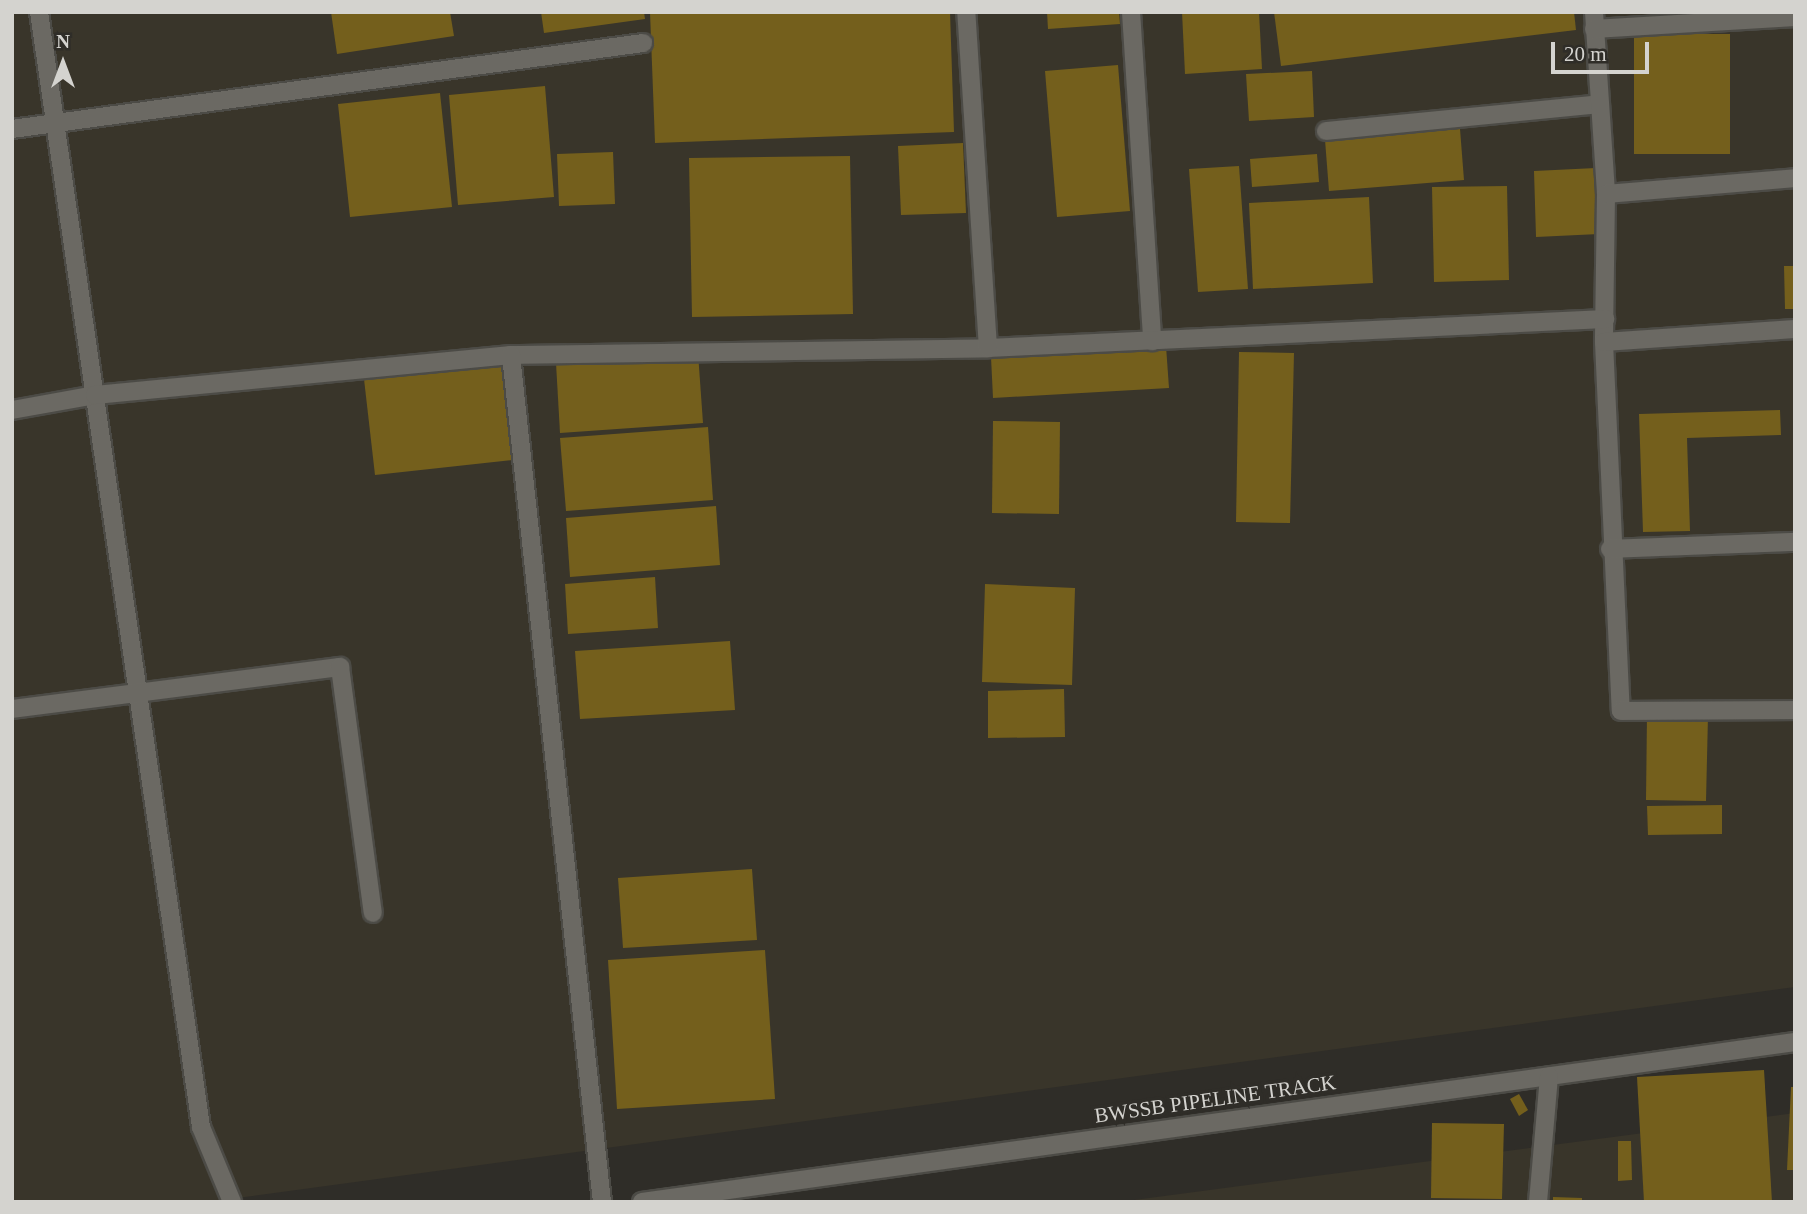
<!DOCTYPE html>
<html>
<head>
<meta charset="utf-8">
<style>
  body { margin:0 }
  #map { position:relative; width:1807px; height:1214px; overflow:hidden; background:#2f2d28; font-family:"Times New Roman",serif }
  div>[style] { position:absolute }
  .built>* { inset:0; background:#39352a }
  .building>* { inset:0; background:#745f1c }
  .roads { filter:drop-shadow(2px 0 #4c4b46) drop-shadow(-2px 0 #4c4b46) drop-shadow(0 2px #4c4b46) drop-shadow(0 -2px #4c4b46) }
  .lane>* { height:18px; margin:-9px; padding:0 9px; transform-origin:9px; border-radius:9px; background:#6b6963 }
  .street>* { height:18px; margin:-9px; padding:0 9px; transform-origin:9px; border-radius:9px; background:#6b6963 }
  span { translate:-50% -50%; white-space:nowrap; text-align:center; line-height:1.15; -webkit-text-stroke:7px #2f2d28; paint-order:stroke }
  .street-label { font-size:21px; color:#d4d3cf }
  .frame { position:absolute; inset:0; border:14px solid #d4d3cf; pointer-events:none }
  .north { position:absolute; left:28px; top:28px; width:70px; height:70px; -webkit-text-stroke:5px #2f2d28; paint-order:stroke; rotate:0deg; font-size:19px; font-weight:700; line-height:28px; text-align:center; color:#d4d3cf }
  .north::after { content:''; display:block; margin:auto; width:24px; height:32px; background:#d4d3cf; clip-path:polygon(50% 0,100% 100%,50% 72%,0 100%) }
  .scale { position:absolute; left:1551px; top:42px; width:98px; height:32px; box-sizing:border-box; border:4px solid #d4d3cf; border-top:0; padding-left:9px; font-size:21px; line-height:24px; white-space:nowrap; color:#d4d3cf; -webkit-text-stroke:5px #2f2d28; paint-order:stroke }
</style>
</head>
<body>
<div id="map">
  <div class="built">
    <i style="clip-path:polygon(12px 12px,1795px 12px,1795px 987px,208px 1202px,12px 1202px)"></i>
    <i style="clip-path:polygon(1795px 1113px,1795px 1202px,1119px 1202px)"></i>
  </div>
  <div class="building">
    <i style="clip-path:polygon(331px 12px,450px 12px,454px 36px,337px 54px)"></i>
    <i style="clip-path:polygon(541px 12px,644px 12px,645px 19px,544px 33px)"></i>
    <i style="clip-path:polygon(650px 12px,950px 12px,954px 132px,655px 143px)"></i>
    <i style="clip-path:polygon(1047px 12px,1119px 12px,1120px 24px,1048px 29px)"></i>
    <i style="clip-path:polygon(1182px 12px,1259px 12px,1262px 69px,1185px 74px)"></i>
    <i style="clip-path:polygon(1274px 12px,1574px 12px,1576px 30px,1281px 66px)"></i>
    <i style="clip-path:polygon(1634px 34px,1730px 34px,1730px 154px,1634px 154px)"></i>
    <i style="clip-path:polygon(1118px 65px,1130px 211px,1057px 217px,1045px 71px)"></i>
    <i style="clip-path:polygon(1312px 71px,1314px 117px,1249px 121px,1246px 74px)"></i>
    <i style="clip-path:polygon(545px 86px,554px 197px,458px 205px,449px 95px)"></i>
    <i style="clip-path:polygon(440px 93px,452px 207px,350px 217px,338px 104px)"></i>
    <i style="clip-path:polygon(1460px 129px,1464px 180px,1329px 191px,1325px 140px)"></i>
    <i style="clip-path:polygon(963px 143px,966px 213px,901px 215px,898px 146px)"></i>
    <i style="clip-path:polygon(613px 152px,615px 204px,559px 206px,557px 154px)"></i>
    <i style="clip-path:polygon(1317px 154px,1319px 182px,1252px 187px,1250px 159px)"></i>
    <i style="clip-path:polygon(850px 156px,853px 314px,692px 317px,689px 158px)"></i>
    <i style="clip-path:polygon(1239px 166px,1248px 289px,1198px 292px,1189px 169px)"></i>
    <i style="clip-path:polygon(1596px 168px,1599px 234px,1536px 237px,1534px 171px)"></i>
    <i style="clip-path:polygon(1507px 186px,1509px 280px,1434px 282px,1432px 187px)"></i>
    <i style="clip-path:polygon(1369px 197px,1373px 283px,1253px 289px,1249px 203px)"></i>
    <i style="clip-path:polygon(1784px 266px,1795px 266px,1795px 309px,1785px 309px)"></i>
    <i style="clip-path:polygon(1166px 346px,1169px 388px,993px 398px,991px 357px)"></i>
    <i style="clip-path:polygon(1239px 352px,1294px 353px,1290px 523px,1236px 522px)"></i>
    <i style="clip-path:polygon(698px 353px,703px 423px,560px 433px,556px 363px)"></i>
    <i style="clip-path:polygon(502px 364px,513px 460px,375px 475px,364px 379px)"></i>
    <i style="clip-path:polygon(1780px 410px,1781px 435px,1687px 438px,1690px 531px,1643px 532px,1639px 414px)"></i>
    <i style="clip-path:polygon(993px 421px,1060px 422px,1059px 514px,992px 513px)"></i>
    <i style="clip-path:polygon(708px 427px,713px 500px,566px 511px,560px 438px)"></i>
    <i style="clip-path:polygon(716px 506px,720px 565px,570px 577px,566px 518px)"></i>
    <i style="clip-path:polygon(655px 577px,658px 628px,568px 634px,565px 584px)"></i>
    <i style="clip-path:polygon(985px 584px,1075px 588px,1072px 685px,982px 682px)"></i>
    <i style="clip-path:polygon(730px 641px,735px 710px,580px 719px,575px 651px)"></i>
    <i style="clip-path:polygon(1064px 689px,1065px 737px,988px 738px,988px 691px)"></i>
    <i style="clip-path:polygon(1647px 715px,1708px 716px,1706px 801px,1646px 800px)"></i>
    <i style="clip-path:polygon(1722px 805px,1722px 834px,1648px 835px,1647px 806px)"></i>
    <i style="clip-path:polygon(752px 869px,757px 940px,623px 948px,618px 878px)"></i>
    <i style="clip-path:polygon(765px 950px,775px 1099px,617px 1109px,608px 960px)"></i>
    <i style="clip-path:polygon(1764px 1070px,1772px 1202px,1644px 1202px,1637px 1077px)"></i>
    <i style="clip-path:polygon(1791px 1087px,1795px 1087px,1795px 1170px,1787px 1170px)"></i>
    <i style="clip-path:polygon(1519px 1094px,1528px 1110px,1519px 1116px,1510px 1099px)"></i>
    <i style="clip-path:polygon(1432px 1123px,1504px 1124px,1502px 1199px,1431px 1198px)"></i>
    <i style="clip-path:polygon(1618px 1141px,1631px 1141px,1632px 1180px,1618px 1181px)"></i>
    <i style="clip-path:polygon(1553px 1197px,1582px 1198px,1582px 1202px,1553px 1202px)"></i>
  </div>
  <div class="roads">
    <div class="lane">
      <i style="left:1326px;top:131px;width:274px;rotate:-5.6deg"></i>
    </div>
    <div class="street">
      <i style="left:39px;top:12px;width:1127px;rotate:81.73deg"></i>
      <i style="left:201px;top:1127px;width:81px;rotate:67.5deg"></i>
      <i style="left:1131px;top:12px;width:330px;rotate:86.3deg"></i>
      <i style="left:1594px;top:12px;width:182px;rotate:86.2deg"></i>
      <i style="left:1606px;top:194px;width:148px;rotate:90.8deg"></i>
      <i style="left:1604px;top:342px;width:369px;rotate:87.4deg"></i>
      <i style="left:1621px;top:711px;width:174px;rotate:-0.3deg"></i>
      <i style="left:1594px;top:29px;width:201px;rotate:-3.4deg"></i>
      <i style="left:12px;top:129px;width:637px;rotate:-7.76deg"></i>
      <i style="left:1606px;top:194px;width:190px;rotate:-4.8deg"></i>
      <i style="left:1604px;top:342px;width:191px;rotate:-3.9deg"></i>
      <i style="left:988px;top:348px;width:618px;rotate:-2.69deg"></i>
      <i style="left:511px;top:355px;width:477px;rotate:-0.8deg"></i>
      <i style="left:988px;top:348px;width:337px;rotate:-93.7deg"></i>
      <i style="left:12px;top:410px;width:84px;rotate:-10.2deg"></i>
      <i style="left:95px;top:395px;width:418px;rotate:-5.5deg"></i>
      <i style="left:511px;top:355px;width:852px;rotate:83.87deg"></i>
      <i style="left:1610px;top:549px;width:185px;rotate:-2.2deg"></i>
      <i style="left:12px;top:709px;width:331px;rotate:-7.3deg"></i>
      <i style="left:340px;top:667px;width:248px;rotate:82.4deg"></i>
      <i style="left:642px;top:1202px;width:1164px;rotate:-7.9deg"></i>
      <i style="left:1538px;top:1202px;width:126px;rotate:-85deg"></i>
    </div>
  </div>
  <div class="street-label">
    <span style="left:1215px;top:1099px;rotate:-8deg">BWSSB PIPELINE TRACK</span>
  </div>
  <div class="frame"></div>
  <div class="north">N</div>
  <div class="scale">20 m</div>
</div>
</body>
</html>
